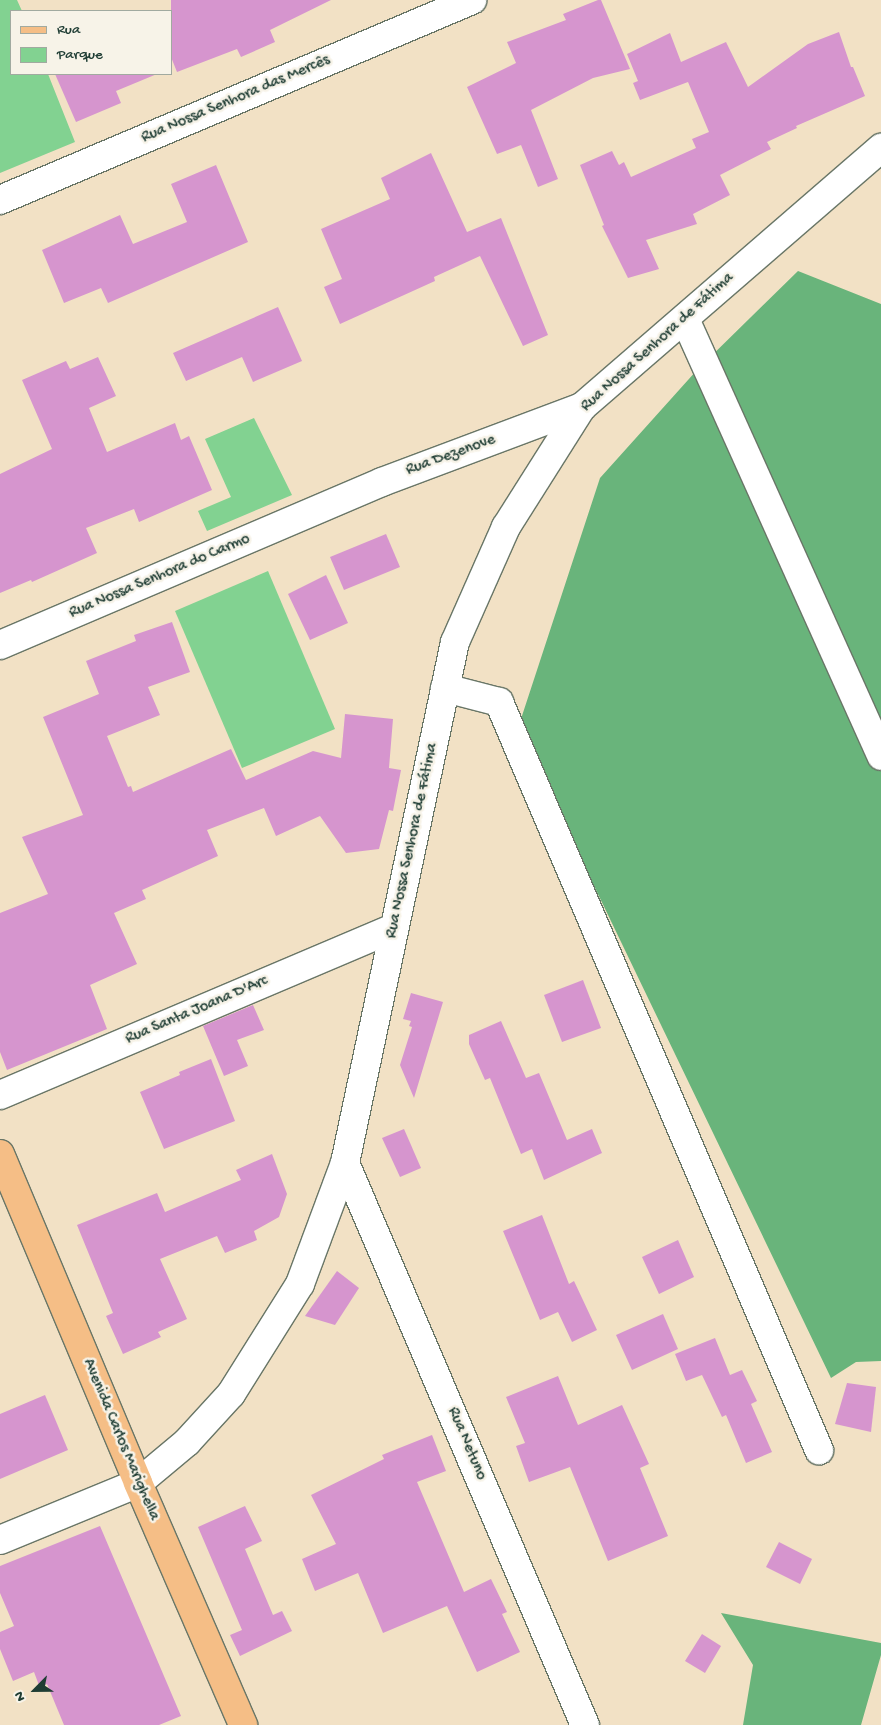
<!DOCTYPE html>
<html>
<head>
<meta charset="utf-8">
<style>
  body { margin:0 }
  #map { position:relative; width:881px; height:1725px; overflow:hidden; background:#f2e1c5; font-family:"Gochi Hand",sans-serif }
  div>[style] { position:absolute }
  .green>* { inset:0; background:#82d291 }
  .forest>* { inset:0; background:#69b47b }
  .building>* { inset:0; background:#d695ce }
  .roads { filter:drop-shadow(1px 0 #697667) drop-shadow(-1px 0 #697667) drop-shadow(0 1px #697667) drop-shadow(0 -1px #697667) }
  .minor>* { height:28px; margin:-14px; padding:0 14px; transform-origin:14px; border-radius:14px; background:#fff }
  .major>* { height:28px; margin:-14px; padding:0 14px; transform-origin:14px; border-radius:14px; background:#f5be86 }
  span { translate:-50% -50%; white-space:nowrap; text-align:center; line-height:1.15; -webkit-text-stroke:5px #f7f3e8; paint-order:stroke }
  .street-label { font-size:16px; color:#1f3d34 }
  .legend { position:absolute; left:10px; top:10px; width:162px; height:65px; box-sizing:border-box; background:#f7f3e8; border:1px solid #a1aaa0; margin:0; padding:6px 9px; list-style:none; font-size:15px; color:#1f3d34 }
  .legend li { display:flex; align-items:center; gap:10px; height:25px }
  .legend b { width:25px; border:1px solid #a1aaa0 }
  .north { position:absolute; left:10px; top:1665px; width:50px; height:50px; -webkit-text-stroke:4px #f7f3e8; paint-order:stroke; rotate:247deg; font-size:14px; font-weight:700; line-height:20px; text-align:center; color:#1f3d34 }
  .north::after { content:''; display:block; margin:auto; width:18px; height:22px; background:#1f3d34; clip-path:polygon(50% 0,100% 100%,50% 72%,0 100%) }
</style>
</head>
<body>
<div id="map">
  <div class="green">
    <i style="clip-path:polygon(0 0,17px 0,22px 11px,11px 11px,11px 74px,48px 74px,75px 142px,0 173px)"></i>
    <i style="clip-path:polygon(254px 418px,292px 495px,207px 531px,198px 511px,231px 497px,205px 439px)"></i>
    <i style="clip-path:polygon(268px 571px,335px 729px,242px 768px,175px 611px)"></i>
  </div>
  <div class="forest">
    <i style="clip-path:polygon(798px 271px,881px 304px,881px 1361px,856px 1362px,831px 1378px,518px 728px,600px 478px,697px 370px)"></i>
    <i style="clip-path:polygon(721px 1613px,881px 1643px,881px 1655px,861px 1725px,743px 1725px,753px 1665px)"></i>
  </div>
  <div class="building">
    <i style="clip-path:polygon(171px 0,331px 0,270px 30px,275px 42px,241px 57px,237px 49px,177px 72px,171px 57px)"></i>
    <i style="clip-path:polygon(598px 0,601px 0,630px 69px,593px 78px,531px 110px,558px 179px,538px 187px,521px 145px,497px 154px,467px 87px,516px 63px,507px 42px,566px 20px,563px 14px)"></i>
    <i style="clip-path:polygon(839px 32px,851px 67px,853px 67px,865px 96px,796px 126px,797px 128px,767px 142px,771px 149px,720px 175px,730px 195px,693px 214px,697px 224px,646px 240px,659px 269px,628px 278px,602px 226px,604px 225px,580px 165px,612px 151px,619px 165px,624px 162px,631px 177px,696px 148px,692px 139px,709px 132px,688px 82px,640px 100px,633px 83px,638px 81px,627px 54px,670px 33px,681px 62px,726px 42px,748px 87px,808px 44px)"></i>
    <i style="clip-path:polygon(55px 74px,157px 74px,116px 91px,121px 103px,76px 122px)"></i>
    <i style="clip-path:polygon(431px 153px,467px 232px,501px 218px,548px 335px,523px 346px,480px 256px,434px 277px,435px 281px,340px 324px,324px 287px,342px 279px,321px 229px,390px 199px,381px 178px)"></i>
    <i style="clip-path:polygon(216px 165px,248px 242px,108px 303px,101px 288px,64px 303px,42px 250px,120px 215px,133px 244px,187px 222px,171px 184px)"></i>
    <i style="clip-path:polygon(278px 307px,302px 361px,253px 382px,242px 357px,186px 381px,173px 353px)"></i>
    <i style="clip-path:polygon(98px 357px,116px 396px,89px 408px,107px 452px,175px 423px,181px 440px,189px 436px,212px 490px,139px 522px,134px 509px,86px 528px,97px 553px,32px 582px,31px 580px,0 593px,0 474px,52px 449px,22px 380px,66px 361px,70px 369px)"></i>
    <i style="clip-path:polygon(386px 534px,400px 567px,344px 590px,330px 557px)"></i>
    <i style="clip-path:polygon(326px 575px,348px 623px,310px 640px,288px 594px)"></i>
    <i style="clip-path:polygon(172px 622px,190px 672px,148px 687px,160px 715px,107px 736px,128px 787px,131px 786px,133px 792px,231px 749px,246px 780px,313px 751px,341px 758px,345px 714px,393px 719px,389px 768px,401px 770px,393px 811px,389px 810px,379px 849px,346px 853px,320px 816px,276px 836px,264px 808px,207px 830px,218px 856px,142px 890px,146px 899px,114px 913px,137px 964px,90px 985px,107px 1029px,7px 1070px,0 1052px,0 913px,48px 894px,22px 837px,83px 815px,43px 717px,99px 694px,86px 661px,136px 641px,134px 635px)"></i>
    <i style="clip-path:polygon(583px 980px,601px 1028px,562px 1042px,544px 995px)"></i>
    <i style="clip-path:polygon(411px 993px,443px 1002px,414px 1098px,400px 1065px,412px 1027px,409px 1026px,411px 1021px,403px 1019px)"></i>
    <i style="clip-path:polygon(253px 1005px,264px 1030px,237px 1040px,248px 1066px,224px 1076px,203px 1026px)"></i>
    <i style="clip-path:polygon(501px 1021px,526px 1078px,539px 1073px,567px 1140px,592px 1129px,602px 1153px,544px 1180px,532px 1149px,521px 1154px,490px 1078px,485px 1080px,469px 1044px,469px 1035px)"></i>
    <i style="clip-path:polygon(211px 1059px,235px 1121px,164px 1149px,140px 1092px,180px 1075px,179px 1072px)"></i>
    <i style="clip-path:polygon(404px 1129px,421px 1168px,400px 1177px,382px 1138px)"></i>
    <i style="clip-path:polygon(272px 1154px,287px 1194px,279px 1217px,254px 1231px,257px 1240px,225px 1253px,217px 1236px,160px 1259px,187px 1319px,158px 1332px,161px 1337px,123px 1354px,106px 1316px,113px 1313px,77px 1225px,157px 1193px,165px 1212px,241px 1180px,236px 1170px)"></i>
    <i style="clip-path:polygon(542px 1215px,569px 1284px,574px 1281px,597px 1330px,572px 1342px,558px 1312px,540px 1320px,503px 1231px)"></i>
    <i style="clip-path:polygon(678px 1240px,694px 1277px,659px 1294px,642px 1257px)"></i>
    <i style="clip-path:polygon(337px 1271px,359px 1288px,335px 1325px,305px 1316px)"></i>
    <i style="clip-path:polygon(663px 1314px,678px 1349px,632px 1370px,616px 1335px)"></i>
    <i style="clip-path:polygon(715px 1338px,730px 1375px,742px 1370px,757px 1401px,751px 1404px,772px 1452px,746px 1463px,726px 1415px,722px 1417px,702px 1375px,686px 1381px,675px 1354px)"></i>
    <i style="clip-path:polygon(558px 1376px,578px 1425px,622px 1405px,649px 1464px,640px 1468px,668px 1536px,608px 1561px,570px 1467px,529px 1482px,516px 1446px,525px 1443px,506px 1397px)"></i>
    <i style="clip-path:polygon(847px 1383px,876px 1387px,871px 1432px,835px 1424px)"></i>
    <i style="clip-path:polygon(45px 1395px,68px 1450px,0 1479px,0 1414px)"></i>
    <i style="clip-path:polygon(432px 1435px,446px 1471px,417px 1482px,464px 1592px,491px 1579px,507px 1612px,502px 1614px,520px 1652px,477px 1672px,447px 1606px,383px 1633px,358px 1573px,315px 1591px,302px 1559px,336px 1544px,311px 1495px,384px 1459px,382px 1455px)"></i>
    <i style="clip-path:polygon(245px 1506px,262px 1541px,245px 1549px,273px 1615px,282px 1611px,292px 1631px,240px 1656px,230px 1635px,242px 1630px,198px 1527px)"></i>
    <i style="clip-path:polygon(100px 1526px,181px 1716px,159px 1725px,64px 1725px,47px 1684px,40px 1688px,34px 1672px,13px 1681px,0 1649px,0 1632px,14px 1626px,0 1593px,0 1566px)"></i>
    <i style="clip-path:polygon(779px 1542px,812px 1559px,800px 1584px,766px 1567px)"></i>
    <i style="clip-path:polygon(702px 1634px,721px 1646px,705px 1673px,685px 1661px)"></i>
  </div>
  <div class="roads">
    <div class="minor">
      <i style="left:0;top:200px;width:513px;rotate:-22.96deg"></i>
      <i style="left:685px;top:319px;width:479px;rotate:65.8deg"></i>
      <i style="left:0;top:645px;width:415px;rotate:-23.1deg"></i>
      <i style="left:382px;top:482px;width:214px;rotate:-20.6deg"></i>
      <i style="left:445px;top:688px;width:56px;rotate:14.5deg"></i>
      <i style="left:499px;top:702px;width:814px;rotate:66.84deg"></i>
      <i style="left:0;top:1095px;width:428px;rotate:-23deg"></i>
      <i style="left:345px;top:1163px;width:611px;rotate:66.88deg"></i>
      <i style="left:0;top:1540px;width:149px;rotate:-22.4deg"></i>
      <i style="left:138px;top:1483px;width:64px;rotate:-39.9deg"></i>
      <i style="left:187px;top:1442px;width:65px;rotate:-47.5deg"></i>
      <i style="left:231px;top:1394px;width:130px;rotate:-57.9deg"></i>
      <i style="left:300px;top:1284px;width:129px;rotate:-69.6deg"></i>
      <i style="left:345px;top:1163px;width:532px;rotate:-78.08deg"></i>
      <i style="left:455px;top:642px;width:126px;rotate:-66.1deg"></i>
      <i style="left:506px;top:527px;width:142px;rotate:-57.7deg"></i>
      <i style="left:582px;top:407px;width:396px;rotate:-40.9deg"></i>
    </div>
    <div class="major">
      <i style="left:0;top:1154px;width:357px;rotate:67.2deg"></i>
      <i style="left:138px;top:1483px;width:264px;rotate:66.5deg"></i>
    </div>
  </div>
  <div class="street-label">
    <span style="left:236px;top:100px;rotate:-23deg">Rua Nossa Senhora das Mercês</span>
    <span style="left:658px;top:343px;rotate:-42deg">Rua Nossa Senhora de Fátima</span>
    <span style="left:451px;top:456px;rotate:-20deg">Rua Dezenove</span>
    <span style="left:160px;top:577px;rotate:-23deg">Rua Nossa Senhora do Carmo</span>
    <span style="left:413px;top:841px;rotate:-78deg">Rua Nossa Senhora de Fátima</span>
    <span style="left:197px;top:1011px;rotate:-23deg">Rua Santa Joana D'Arc</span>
    <span style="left:120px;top:1440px;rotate:67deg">Avenida Carlos Marighella</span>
    <span style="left:466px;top:1444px;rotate:67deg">Rua Netuno</span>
  </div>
  <ul class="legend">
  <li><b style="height:6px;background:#f5be86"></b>Rua</li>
  <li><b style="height:14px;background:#82d291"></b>Parque</li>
  </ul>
  <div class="north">N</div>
</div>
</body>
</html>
